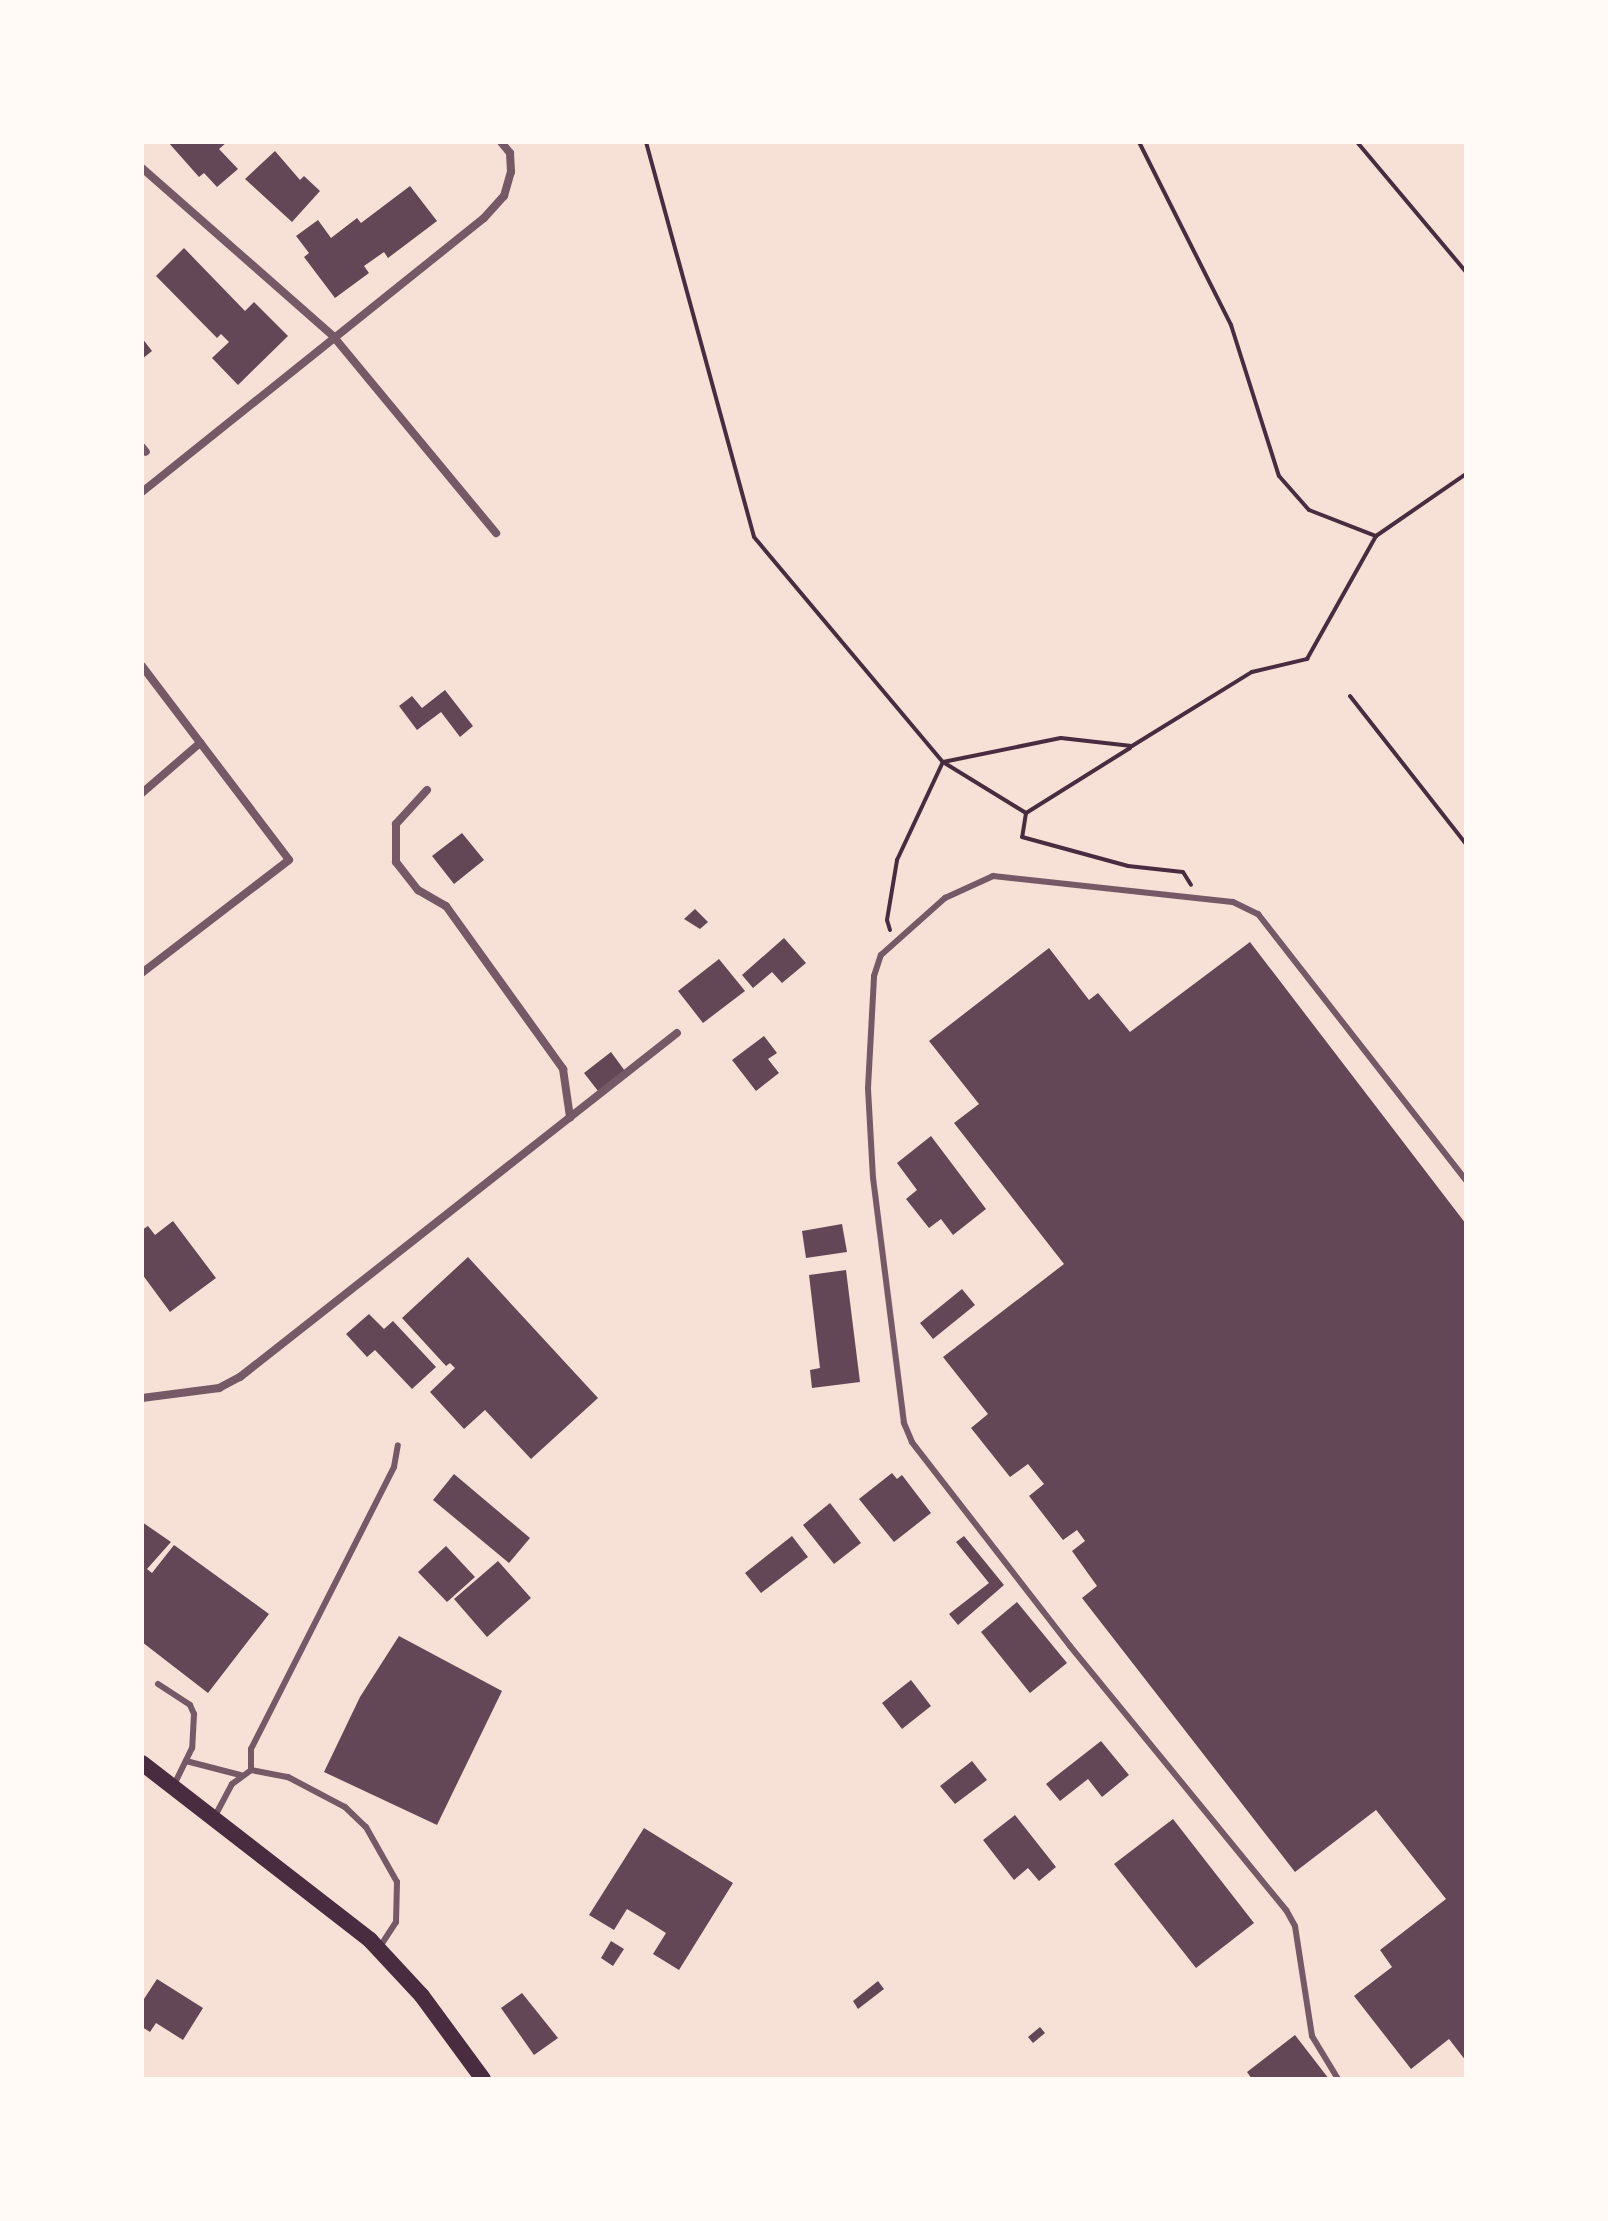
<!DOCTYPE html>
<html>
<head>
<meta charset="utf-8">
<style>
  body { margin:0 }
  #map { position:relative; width:1608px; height:2221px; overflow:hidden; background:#f7e1d7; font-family:"Source Serif 4",serif }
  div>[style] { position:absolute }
  .building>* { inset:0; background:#644757 }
  .path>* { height:4px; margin:-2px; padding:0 2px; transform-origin:2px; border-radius:2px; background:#4a2c40 }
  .service>* { height:6px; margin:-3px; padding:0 3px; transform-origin:3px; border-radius:3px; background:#755966 }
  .minor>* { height:8px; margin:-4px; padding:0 4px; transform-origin:4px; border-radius:4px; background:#755966 }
  .secondary>* { height:16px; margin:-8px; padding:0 8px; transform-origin:8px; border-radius:8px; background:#4a2c40 }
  span { translate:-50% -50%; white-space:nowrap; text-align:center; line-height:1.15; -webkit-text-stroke:8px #fffaf5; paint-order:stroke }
  .frame { position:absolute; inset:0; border:144px solid #fffaf5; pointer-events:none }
</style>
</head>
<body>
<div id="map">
  <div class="building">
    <i style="clip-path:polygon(168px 142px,227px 142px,219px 149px,238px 169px,217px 187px,204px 173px,199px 177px)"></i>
    <i style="clip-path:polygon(275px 151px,300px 180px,304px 176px,320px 191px,292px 222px,245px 179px)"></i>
    <i style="clip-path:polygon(410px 186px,437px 221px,388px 258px,384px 252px,364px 266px,369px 273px,335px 298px,304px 257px,309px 253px,296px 236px,318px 220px,331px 238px,357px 218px,361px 223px)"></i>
    <i style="clip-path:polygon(184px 248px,245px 311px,254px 302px,288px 336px,238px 385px,212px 358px,229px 342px,221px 334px,217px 338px,156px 276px)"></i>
    <i style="clip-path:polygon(142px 338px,152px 351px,142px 359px)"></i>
    <i style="clip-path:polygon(445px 690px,473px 726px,460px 737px,441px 712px,417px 730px,399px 706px,412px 696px,422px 708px)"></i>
    <i style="clip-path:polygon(462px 833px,484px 860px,454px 884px,432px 856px)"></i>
    <i style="clip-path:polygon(695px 909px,708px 922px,700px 929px,684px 919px)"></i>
    <i style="clip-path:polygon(784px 938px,806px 963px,782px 983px,772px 972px,753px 988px,742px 975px)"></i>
    <i style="clip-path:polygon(1250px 942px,1466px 1224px,1466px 2061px,1449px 2039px,1411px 2069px,1354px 1996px,1392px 1967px,1380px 1950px,1446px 1899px,1376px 1810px,1295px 1872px,1082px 1598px,1097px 1586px,1072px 1551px,1085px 1541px,1077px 1530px,1063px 1540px,1029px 1496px,1044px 1484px,1028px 1464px,1010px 1477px,971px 1428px,988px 1414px,943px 1357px,1064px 1264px,954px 1123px,979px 1104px,929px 1041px,1049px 948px,1089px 1000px,1098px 993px,1130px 1032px)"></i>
    <i style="clip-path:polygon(719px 959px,745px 991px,703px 1023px,678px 991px)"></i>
    <i style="clip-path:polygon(764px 1036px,777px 1053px,768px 1059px,779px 1073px,756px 1091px,732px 1060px)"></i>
    <i style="clip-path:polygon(611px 1052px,625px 1071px,598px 1091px,584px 1073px)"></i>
    <i style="clip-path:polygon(931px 1136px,986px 1209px,953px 1235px,941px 1219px,929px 1228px,906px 1199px,917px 1190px,897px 1163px)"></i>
    <i style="clip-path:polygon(173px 1221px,216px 1278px,170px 1312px,142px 1274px,142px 1230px,148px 1226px,155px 1235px)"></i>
    <i style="clip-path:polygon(842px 1224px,847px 1252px,806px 1258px,802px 1231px)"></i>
    <i style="clip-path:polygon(468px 1257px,598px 1398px,531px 1459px,485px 1410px,464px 1429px,430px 1392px,455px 1368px,450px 1363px,446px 1366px,402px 1318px)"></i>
    <i style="clip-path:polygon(846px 1270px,860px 1382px,812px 1388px,810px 1370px,820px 1368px,809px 1275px)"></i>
    <i style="clip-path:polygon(962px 1289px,975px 1305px,933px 1339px,920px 1323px)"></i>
    <i style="clip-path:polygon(369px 1314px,384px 1329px,393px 1321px,436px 1367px,412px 1389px,375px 1350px,367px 1357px,346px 1334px)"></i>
    <i style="clip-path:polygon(892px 1473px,897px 1479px,902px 1475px,931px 1513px,894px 1542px,859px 1499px)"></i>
    <i style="clip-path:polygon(454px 1474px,530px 1538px,509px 1563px,433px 1500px)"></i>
    <i style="clip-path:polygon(830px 1503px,861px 1543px,834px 1564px,803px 1525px)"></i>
    <i style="clip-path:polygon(142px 1522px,171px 1542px,147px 1569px,152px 1573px,174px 1545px,269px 1614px,208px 1693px,142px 1642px)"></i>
    <i style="clip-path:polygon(792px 1536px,808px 1557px,761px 1593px,745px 1573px)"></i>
    <i style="clip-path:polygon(964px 1536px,1004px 1585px,958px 1625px,949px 1614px,989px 1583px,956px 1542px)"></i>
    <i style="clip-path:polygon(446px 1546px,475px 1577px,447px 1602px,418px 1572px)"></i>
    <i style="clip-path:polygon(498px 1561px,531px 1598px,487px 1637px,454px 1599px)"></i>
    <i style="clip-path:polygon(1017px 1602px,1067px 1663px,1030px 1693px,981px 1632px)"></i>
    <i style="clip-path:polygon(399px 1636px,502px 1691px,437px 1825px,324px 1772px,360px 1697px)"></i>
    <i style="clip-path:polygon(911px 1680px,931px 1706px,902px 1729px,882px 1703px)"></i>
    <i style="clip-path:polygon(1101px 1741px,1129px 1775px,1102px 1797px,1088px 1779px,1060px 1801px,1046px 1784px)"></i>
    <i style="clip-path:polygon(972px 1761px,987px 1780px,955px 1804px,940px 1786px)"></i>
    <i style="clip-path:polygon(1015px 1815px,1056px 1867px,1039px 1881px,1028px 1868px,1014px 1880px,983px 1840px)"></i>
    <i style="clip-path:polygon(1173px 1819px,1254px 1923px,1196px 1968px,1114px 1864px)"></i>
    <i style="clip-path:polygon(644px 1828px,733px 1883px,679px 1970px,653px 1954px,666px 1933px,647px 1921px,627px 1909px,614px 1930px,589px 1915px)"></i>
    <i style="clip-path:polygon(611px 1941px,624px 1949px,613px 1966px,601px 1958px)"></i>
    <i style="clip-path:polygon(157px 1979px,203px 2008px,183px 2040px,156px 2023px,150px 2032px,142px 2027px,142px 2002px)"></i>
    <i style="clip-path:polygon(878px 1981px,884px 1989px,858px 2009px,853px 2001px)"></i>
    <i style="clip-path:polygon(522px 1993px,558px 2038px,534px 2055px,501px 2008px)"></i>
    <i style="clip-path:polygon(1040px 2027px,1045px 2033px,1033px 2043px,1028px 2037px)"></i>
    <i style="clip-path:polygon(1295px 2035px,1329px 2079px,1252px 2079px,1247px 2072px)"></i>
  </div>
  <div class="path">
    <i style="left:646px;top:142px;width:409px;rotate:74.7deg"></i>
    <i style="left:754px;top:537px;width:294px;rotate:50deg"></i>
    <i style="left:943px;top:762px;width:120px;rotate:-11.5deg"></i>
    <i style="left:1061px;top:738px;width:71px;rotate:6.4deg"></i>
    <i style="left:1132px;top:746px;width:141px;rotate:-31.7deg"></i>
    <i style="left:1252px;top:672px;width:57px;rotate:-13.3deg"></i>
    <i style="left:1307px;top:659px;width:141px;rotate:-60.7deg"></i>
    <i style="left:1376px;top:536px;width:109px;rotate:-34.6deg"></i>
    <i style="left:1139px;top:142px;width:205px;rotate:63.3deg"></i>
    <i style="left:1231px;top:325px;width:158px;rotate:72.4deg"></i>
    <i style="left:1279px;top:476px;width:45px;rotate:48.6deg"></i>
    <i style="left:1309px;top:510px;width:72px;rotate:21.2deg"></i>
    <i style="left:1357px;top:142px;width:170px;rotate:50deg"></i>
    <i style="left:1350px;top:696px;width:188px;rotate:51.9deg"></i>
    <i style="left:1130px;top:748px;width:123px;rotate:148deg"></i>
    <i style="left:1026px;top:813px;width:24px;rotate:99deg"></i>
    <i style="left:1022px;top:837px;width:110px;rotate:15.3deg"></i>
    <i style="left:1128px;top:866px;width:55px;rotate:6.2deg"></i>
    <i style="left:1183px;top:872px;width:15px;rotate:58deg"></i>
    <i style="left:890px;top:930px;width:10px;rotate:-107deg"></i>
    <i style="left:887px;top:920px;width:61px;rotate:-80.5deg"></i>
    <i style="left:897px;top:860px;width:108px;rotate:-64.9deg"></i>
    <i style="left:943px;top:762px;width:97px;rotate:31.6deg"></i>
  </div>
  <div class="service">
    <i style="left:158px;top:1684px;width:38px;rotate:33deg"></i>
    <i style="left:190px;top:1705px;width:10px;rotate:66deg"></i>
    <i style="left:194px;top:1714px;width:34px;rotate:93deg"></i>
    <i style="left:192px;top:1748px;width:43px;rotate:116deg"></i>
    <i style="left:186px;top:1761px;width:56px;rotate:14.5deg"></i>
    <i style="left:251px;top:1770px;width:21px;rotate:-90deg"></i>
    <i style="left:251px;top:1749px;width:316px;rotate:-63.1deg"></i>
    <i style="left:394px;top:1467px;width:22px;rotate:-80deg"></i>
    <i style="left:215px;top:1816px;width:36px;rotate:-62deg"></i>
    <i style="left:232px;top:1784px;width:24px;rotate:-36deg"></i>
    <i style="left:251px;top:1770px;width:38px;rotate:11deg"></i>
    <i style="left:288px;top:1777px;width:64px;rotate:27.8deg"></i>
    <i style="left:345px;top:1807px;width:29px;rotate:44deg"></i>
    <i style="left:366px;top:1827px;width:63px;rotate:60.6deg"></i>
    <i style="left:397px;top:1882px;width:40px;rotate:91.4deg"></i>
    <i style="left:396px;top:1922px;width:30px;rotate:123deg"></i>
    <i style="left:1338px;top:2079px;width:50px;rotate:-121.2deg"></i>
    <i style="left:1312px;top:2036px;width:111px;rotate:-98.8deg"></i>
    <i style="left:1295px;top:1926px;width:18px;rotate:-119deg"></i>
    <i style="left:1286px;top:1910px;width:341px;rotate:-129.3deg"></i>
    <i style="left:1070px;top:1646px;width:258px;rotate:-127.8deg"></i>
    <i style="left:912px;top:1442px;width:21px;rotate:-113deg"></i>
    <i style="left:904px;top:1423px;width:247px;rotate:-97.2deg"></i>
    <i style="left:873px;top:1178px;width:90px;rotate:-93.2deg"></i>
    <i style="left:868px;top:1088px;width:112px;rotate:-86.9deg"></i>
    <i style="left:874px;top:976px;width:22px;rotate:-72deg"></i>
    <i style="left:881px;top:955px;width:86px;rotate:-41.7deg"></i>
    <i style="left:945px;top:898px;width:53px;rotate:-24.6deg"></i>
    <i style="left:993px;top:876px;width:241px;rotate:6.2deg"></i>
    <i style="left:1233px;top:902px;width:28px;rotate:26deg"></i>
    <i style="left:1258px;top:914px;width:338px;rotate:52deg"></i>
  </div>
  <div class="minor">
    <i style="left:142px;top:168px;width:254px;rotate:41.3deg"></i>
    <i style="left:333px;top:336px;width:256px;rotate:50.4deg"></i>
    <i style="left:142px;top:447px;width:6px;rotate:51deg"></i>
    <i style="left:142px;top:492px;width:438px;rotate:-38.7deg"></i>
    <i style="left:484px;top:218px;width:30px;rotate:-48deg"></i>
    <i style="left:504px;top:196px;width:25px;rotate:-74deg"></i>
    <i style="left:511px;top:172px;width:19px;rotate:-93deg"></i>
    <i style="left:510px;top:153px;width:14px;rotate:-129deg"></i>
    <i style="left:142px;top:666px;width:243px;rotate:52.8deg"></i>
    <i style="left:289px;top:860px;width:185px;rotate:142.5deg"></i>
    <i style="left:427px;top:790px;width:46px;rotate:132.4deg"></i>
    <i style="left:396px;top:824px;width:38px;rotate:90deg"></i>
    <i style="left:396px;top:862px;width:36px;rotate:52deg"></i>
    <i style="left:418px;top:890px;width:32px;rotate:30deg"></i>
    <i style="left:446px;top:906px;width:201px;rotate:54.3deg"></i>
    <i style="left:563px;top:1069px;width:49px;rotate:81.7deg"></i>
    <i style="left:142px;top:793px;width:77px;rotate:-40.8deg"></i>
    <i style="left:142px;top:1398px;width:78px;rotate:-7.4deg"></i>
    <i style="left:219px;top:1388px;width:24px;rotate:-28deg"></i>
    <i style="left:240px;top:1377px;width:556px;rotate:-38.21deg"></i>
  </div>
  <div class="secondary">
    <i style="left:142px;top:1763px;width:289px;rotate:37.8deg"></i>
    <i style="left:370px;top:1940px;width:76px;rotate:47.1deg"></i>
    <i style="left:422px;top:1996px;width:103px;rotate:53.7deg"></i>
  </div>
  <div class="frame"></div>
</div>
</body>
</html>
